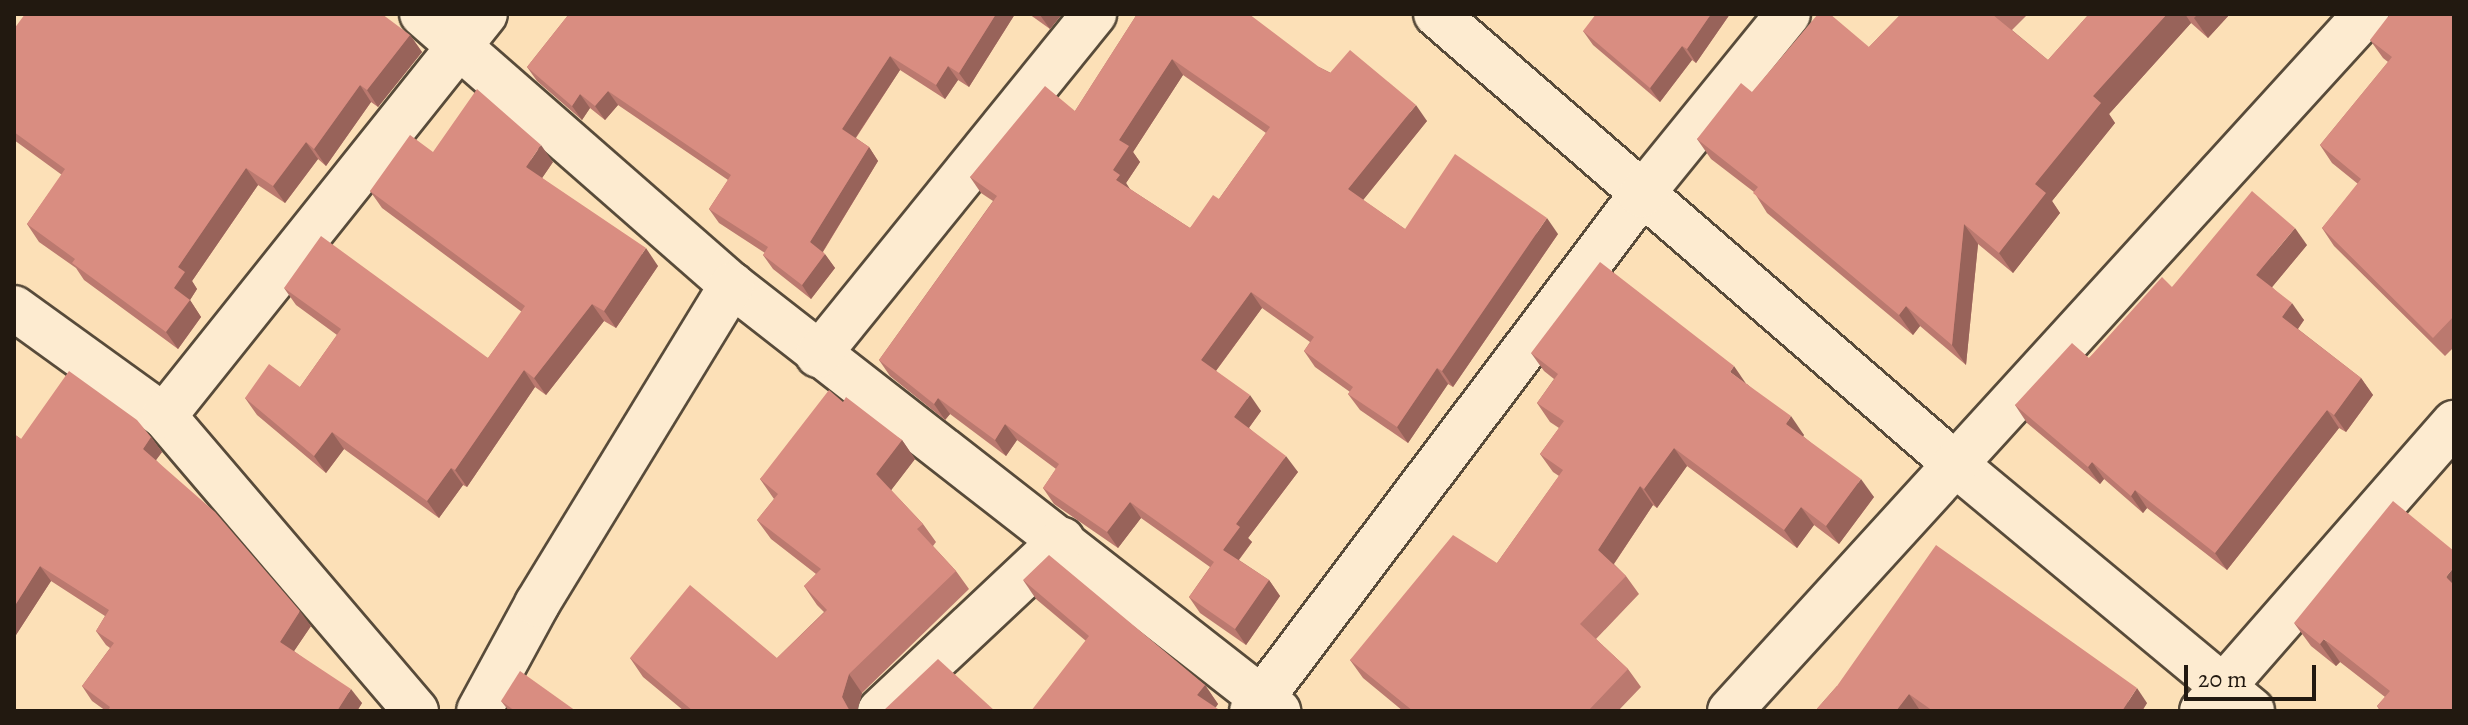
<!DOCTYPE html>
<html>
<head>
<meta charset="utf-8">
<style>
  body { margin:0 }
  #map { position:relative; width:2468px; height:725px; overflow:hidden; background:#fce0b7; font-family:Alegreya,serif }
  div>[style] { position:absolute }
  .roads { filter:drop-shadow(2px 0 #584b3a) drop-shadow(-2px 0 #584b3a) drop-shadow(0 2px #584b3a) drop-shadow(0 -2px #584b3a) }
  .street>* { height:44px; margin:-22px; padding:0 22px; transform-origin:22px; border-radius:22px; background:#fdebd0 }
  .wall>* { inset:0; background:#bb796f }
  .shaded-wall>* { inset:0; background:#98635a }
  .building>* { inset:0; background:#d98d81 }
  span { translate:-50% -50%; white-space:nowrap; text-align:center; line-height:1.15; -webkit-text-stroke:8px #fdebd0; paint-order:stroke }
  .frame { position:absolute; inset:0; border:16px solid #221910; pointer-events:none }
  .scale { position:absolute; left:2184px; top:665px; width:132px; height:36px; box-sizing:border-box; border:4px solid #221910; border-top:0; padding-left:10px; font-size:24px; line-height:28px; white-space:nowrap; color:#221910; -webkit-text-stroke:6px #fdebd0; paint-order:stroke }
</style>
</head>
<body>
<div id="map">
  <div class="roads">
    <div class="street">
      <i style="left:422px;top:14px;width:412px;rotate:41.2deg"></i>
      <i style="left:732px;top:285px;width:693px;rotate:37.96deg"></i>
      <i style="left:1436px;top:14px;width:687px;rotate:40.93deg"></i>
      <i style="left:1955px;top:464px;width:386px;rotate:39.7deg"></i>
      <i style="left:14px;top:308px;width:185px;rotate:35.8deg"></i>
      <i style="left:164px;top:416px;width:388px;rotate:49.5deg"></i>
      <i style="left:818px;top:355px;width:439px;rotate:-51deg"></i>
      <i style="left:164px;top:416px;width:514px;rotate:-51.39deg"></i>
      <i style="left:479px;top:711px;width:122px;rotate:-61.5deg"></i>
      <i style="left:537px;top:604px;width:374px;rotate:-58.6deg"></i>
      <i style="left:880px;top:711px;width:250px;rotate:-43.2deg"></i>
      <i style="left:1252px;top:711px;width:646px;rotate:-52.99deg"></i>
      <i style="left:1641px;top:195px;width:233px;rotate:-50.9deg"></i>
      <i style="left:1730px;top:711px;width:944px;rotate:-47.62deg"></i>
      <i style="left:2202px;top:711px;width:383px;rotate:-48.8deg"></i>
    </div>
  </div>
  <div class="wall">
    <i style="clip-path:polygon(569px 14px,1015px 14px,969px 87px,958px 80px,945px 99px,900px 70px,856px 138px,869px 147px,878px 161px,823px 252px,835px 268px,811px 299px,773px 269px,763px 255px,765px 253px,719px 223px,709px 209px,728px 180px,618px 105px,605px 120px,590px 108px,582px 120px,537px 81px,527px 67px)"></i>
    <i style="clip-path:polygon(1029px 14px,1062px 14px,1050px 29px)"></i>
    <i style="clip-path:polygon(evenodd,1137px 14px,1319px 67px,1427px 121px,1363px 200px,1405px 229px,1558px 234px,1453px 387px,1448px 384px,1408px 443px,1360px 410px,1348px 394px,1350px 392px,1315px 367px,1304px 351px,1310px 342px,1262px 308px,1216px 371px,1261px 411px,1249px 428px,1298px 472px,1248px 538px,1252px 542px,1239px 560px,1269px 580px,1280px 596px,1246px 645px,1200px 613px,1189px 597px,1210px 567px,1141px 518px,1118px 548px,1054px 504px,1043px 488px,1056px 469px,1017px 440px,1006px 456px,950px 414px,945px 420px,890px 376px,879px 360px,993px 201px,981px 193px,970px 177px,1075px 111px,1137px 14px,1183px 75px,1266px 133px,1219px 199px,1190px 228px,1130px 189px,1126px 183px,1140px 162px,1133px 152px,1183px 75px)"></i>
    <i style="clip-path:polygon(1730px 14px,1696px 63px,1692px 60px,1660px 102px,1593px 45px,1583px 31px)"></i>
    <i style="clip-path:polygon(1901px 14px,2028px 14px,2012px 30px,2048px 60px,2089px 14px,2230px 14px,2208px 38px,2191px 23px,2109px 114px,2115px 123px,2052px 201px,2060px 213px,2013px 273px,1978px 244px,1966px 365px,1920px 326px,1913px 335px,1767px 213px,1754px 192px,1711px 159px,1697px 139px,1752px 92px,1869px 47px)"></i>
    <i style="clip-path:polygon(2454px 14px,2454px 347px,2445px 356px,2334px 246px,2322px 228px,2358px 184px,2332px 163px,2320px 145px,2388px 62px,2383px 58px,2370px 40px)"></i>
    <i style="clip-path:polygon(14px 29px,410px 35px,422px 52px,378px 107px,371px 102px,326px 166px,318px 159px,285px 203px,258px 185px,192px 281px,197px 289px,190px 300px,201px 317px,178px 349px,84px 280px,76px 268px,39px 242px,27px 224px,62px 175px,14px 140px)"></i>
    <i style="clip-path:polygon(433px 152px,553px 162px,542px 178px,658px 266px,616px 328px,604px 321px,546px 395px,535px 387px,467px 487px,463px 485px,439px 518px,344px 449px,326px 473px,257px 415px,245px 398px,300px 387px,337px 335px,296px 305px,284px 288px,488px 358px,522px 312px,382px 208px,370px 191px)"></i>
    <i style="clip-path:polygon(2307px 245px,2272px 287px,2304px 320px,2298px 329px,2361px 378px,2373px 395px,2346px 432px,2339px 428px,2227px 570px,2147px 508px,2143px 513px,2104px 479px,2100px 484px,2027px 423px,2015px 405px,2089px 358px,2172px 287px)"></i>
    <i style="clip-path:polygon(1531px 353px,1747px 384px,1804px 435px,1803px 436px,1874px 497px,1839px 544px,1814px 525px,1797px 548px,1687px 466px,1657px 508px,1653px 505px,1614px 564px,1626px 576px,1639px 594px,1596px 639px,1628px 669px,1641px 687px,1618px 711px,1403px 711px,1363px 678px,1350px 660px,1497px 563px,1559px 476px,1553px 472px,1540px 454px,1559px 428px,1550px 422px,1537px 403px,1554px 379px,1544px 371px)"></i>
    <i style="clip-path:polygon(843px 402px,902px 440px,915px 459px,891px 490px,923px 524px,936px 542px,933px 546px,956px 571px,969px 589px,862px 693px,857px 711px,684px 711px,643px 677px,630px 658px,777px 658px,824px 612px,817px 605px,804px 586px,816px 574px,771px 539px,757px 520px,774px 499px,760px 479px)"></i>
    <i style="clip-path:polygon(14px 434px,21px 439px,151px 437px,162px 452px,156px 460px,311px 626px,294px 651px,362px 703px,357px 711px,106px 711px,92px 701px,82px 686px,110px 648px,106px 645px,96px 631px,105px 616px,51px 581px,14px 638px)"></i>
    <i style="clip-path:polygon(1023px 580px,1205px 685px,1218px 704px,1216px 707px,1086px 641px,1036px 599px)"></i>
    <i style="clip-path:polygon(2294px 623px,2454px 711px,2380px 711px,2377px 706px,2385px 697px,2340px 662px,2336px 666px,2311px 646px)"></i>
    <i style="clip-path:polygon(1837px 686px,2147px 703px,2142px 711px,1922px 711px,1919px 709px,1917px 711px,1815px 711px)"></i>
    <i style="clip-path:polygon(501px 701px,576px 711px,509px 711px)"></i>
  </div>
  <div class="shaded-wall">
    <i style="clip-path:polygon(996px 14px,1015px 14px,969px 87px,959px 73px)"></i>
    <i style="clip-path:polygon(1041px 14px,1062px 14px,1050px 29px,1040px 15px)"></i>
    <i style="clip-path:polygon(1711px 14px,1730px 14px,1696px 63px,1687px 49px)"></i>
    <i style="clip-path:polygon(2167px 14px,2185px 14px,2191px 23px,2109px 114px,2115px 123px,2052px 201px,2060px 213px,2013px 273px,1999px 253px,2035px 184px,2093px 96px)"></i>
    <i style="clip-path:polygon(2198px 14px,2230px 14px,2208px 38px,2194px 18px)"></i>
    <i style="clip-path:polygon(410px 35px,422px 52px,378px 107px,367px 90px)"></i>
    <i style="clip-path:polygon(1682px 46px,1692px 60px,1660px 102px,1650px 88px)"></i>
    <i style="clip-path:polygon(890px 56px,900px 70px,852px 143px,842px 129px)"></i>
    <i style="clip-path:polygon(1172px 59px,1183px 75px,1133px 152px,1140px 162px,1126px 183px,1131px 191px,1116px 180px,1113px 170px,1119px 140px)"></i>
    <i style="clip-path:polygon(948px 66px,958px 80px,945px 99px,936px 85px)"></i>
    <i style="clip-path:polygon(360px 85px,371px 102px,326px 166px,314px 149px)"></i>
    <i style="clip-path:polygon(608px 91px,618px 105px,605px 120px,595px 106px)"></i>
    <i style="clip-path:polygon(580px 94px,590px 108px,582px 120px,572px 106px)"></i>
    <i style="clip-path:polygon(1416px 105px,1427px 121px,1359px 205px,1348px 189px)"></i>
    <i style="clip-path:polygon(306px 142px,318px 159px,285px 203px,273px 186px)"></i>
    <i style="clip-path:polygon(541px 145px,553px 162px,538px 184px,526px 167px)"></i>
    <i style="clip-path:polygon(869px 147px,878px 161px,820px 256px,810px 242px)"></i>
    <i style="clip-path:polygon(246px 168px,258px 185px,192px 281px,197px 289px,190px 300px,201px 317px,178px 349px,166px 332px,178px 267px)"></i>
    <i style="clip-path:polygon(1547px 218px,1558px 234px,1453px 387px,1442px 371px)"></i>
    <i style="clip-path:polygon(1964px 224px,1978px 244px,1966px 365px,1952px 345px)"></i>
    <i style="clip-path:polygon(2295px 228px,2307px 245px,2268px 292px,2256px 275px)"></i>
    <i style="clip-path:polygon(646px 248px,658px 266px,616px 328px,604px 311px)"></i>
    <i style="clip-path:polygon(825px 254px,835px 268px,811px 299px,802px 285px)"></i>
    <i style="clip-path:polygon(1251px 292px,1262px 308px,1212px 376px,1201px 360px)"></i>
    <i style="clip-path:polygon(2292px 303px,2304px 320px,2294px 334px,2282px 317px)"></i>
    <i style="clip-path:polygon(592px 304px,604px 321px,546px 395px,534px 378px)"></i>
    <i style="clip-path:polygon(1906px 306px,1920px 326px,1913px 335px,1899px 315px)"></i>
    <i style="clip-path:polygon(1734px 366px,1747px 385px,1730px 372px)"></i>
    <i style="clip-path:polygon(1437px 368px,1448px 384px,1408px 443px,1397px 427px)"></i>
    <i style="clip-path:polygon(524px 370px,535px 387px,467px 487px,455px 470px)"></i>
    <i style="clip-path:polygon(2361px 378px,2373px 395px,2346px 432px,2334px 415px)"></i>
    <i style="clip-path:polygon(1250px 395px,1261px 411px,1245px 433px,1234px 417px)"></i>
    <i style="clip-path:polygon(938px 398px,950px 414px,945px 420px,934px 404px)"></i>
    <i style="clip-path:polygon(2327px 410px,2339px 428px,2227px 570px,2215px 553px)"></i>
    <i style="clip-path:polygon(1791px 416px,1804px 435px,1799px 442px,1786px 424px)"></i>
    <i style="clip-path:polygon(1005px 424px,1017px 440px,1006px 456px,995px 440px)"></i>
    <i style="clip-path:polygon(332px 432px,344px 449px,326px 473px,314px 456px)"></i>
    <i style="clip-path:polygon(151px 437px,162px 452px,153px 464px,143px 449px)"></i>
    <i style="clip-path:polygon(902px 440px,915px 459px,889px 493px,876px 474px)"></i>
    <i style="clip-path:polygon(1674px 448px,1687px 466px,1657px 508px,1644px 489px)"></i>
    <i style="clip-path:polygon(1286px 456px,1298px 472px,1248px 538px,1252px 542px,1234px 566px,1223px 550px,1236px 524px)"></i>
    <i style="clip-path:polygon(2092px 462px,2104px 479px,2100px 484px,2088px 467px)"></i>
    <i style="clip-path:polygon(451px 468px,463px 485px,439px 518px,427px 501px)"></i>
    <i style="clip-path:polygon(1861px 479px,1874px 497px,1839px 544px,1826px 526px)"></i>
    <i style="clip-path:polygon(1640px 486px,1653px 505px,1611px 568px,1598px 550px)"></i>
    <i style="clip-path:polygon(2135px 490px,2147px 508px,2143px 513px,2131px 496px)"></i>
    <i style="clip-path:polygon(1130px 502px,1141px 518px,1118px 548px,1107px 532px)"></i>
    <i style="clip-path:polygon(1801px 507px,1814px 525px,1797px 548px,1784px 530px)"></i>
    <i style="clip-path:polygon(40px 566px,51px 581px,14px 638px,14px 607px)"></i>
    <i style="clip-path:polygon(2454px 567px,2454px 590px,2446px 577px)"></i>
    <i style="clip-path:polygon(1269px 580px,1280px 596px,1246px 645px,1235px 629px)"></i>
    <i style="clip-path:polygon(300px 611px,311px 626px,290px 657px,280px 642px)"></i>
    <i style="clip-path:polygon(2324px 639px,2340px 662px,2336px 666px,2320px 644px)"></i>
    <i style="clip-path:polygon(849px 674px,862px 693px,857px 711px,850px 711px,842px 697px)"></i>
    <i style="clip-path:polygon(1205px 685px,1218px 704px,1213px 711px,1197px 695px)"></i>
    <i style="clip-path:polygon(2137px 688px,2147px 703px,2142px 711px,2122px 711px)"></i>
    <i style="clip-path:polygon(351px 689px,362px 703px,357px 711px,337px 711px)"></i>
    <i style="clip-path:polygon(1909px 694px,1919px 709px,1917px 711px,1896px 711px)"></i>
  </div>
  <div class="building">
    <i style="clip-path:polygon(25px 14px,382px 14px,410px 35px,367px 90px,360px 85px,314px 149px,306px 142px,273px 186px,246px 168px,178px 267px,185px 272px,174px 288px,190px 300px,166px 332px,72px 263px,75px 259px,27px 224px,65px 169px,14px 132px,14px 29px)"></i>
    <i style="clip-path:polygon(569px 14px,996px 14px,959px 73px,948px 66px,936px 85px,890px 56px,842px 129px,869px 147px,810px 242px,825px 254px,802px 285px,763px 255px,768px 247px,709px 209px,731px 175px,608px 91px,595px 106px,580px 94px,572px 106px,527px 67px)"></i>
    <i style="clip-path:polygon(evenodd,1137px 14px,1249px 14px,1319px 67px,1330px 73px,1350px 50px,1416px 105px,1348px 189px,1405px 229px,1455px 154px,1547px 218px,1442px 371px,1437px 368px,1397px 427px,1348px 394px,1353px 387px,1304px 351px,1314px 337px,1251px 292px,1201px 360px,1250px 395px,1234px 417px,1286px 456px,1236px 524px,1240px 527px,1223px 550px,1269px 580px,1235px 629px,1189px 597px,1214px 562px,1130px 502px,1107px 532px,1043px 488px,1059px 464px,1005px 424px,995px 440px,938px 398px,934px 404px,879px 360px,997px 196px,970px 177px,1045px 86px,1075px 111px,1137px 14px,1172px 59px,1270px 127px,1219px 199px,1213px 195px,1190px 228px,1116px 180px,1120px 175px,1113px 170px,1129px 146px,1119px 140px,1172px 59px)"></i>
    <i style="clip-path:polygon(1596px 14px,1711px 14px,1687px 49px,1682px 46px,1650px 88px,1583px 31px)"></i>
    <i style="clip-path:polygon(1818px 14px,1830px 14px,1869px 47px,1901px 14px,1995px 14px,1993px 15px,2048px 60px,2089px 14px,2167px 14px,2093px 96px,2101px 103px,2035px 184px,2046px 193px,1999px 253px,1964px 224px,1952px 345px,1906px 306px,1899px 315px,1753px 193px,1758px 187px,1697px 139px,1741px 83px,1752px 92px)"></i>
    <i style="clip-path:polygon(2390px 14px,2454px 14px,2454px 316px,2433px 338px,2322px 228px,2361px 179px,2320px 145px,2392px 57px,2370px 40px)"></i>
    <i style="clip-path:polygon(477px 89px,541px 145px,526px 167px,646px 248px,604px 311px,592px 304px,534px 378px,524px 370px,455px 470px,451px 468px,427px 501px,332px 432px,314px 456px,245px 398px,269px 364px,300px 387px,341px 329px,284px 288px,321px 236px,488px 358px,525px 306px,370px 191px,410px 135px,433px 152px)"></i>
    <i style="clip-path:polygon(2252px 191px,2295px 228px,2256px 275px,2292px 303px,2282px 317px,2361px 378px,2334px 415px,2327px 410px,2215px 553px,2135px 490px,2131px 496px,2092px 462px,2088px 467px,2015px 405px,2072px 343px,2089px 358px,2162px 277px,2172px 287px)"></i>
    <i style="clip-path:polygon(1600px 262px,1734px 366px,1730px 372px,1791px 416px,1786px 424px,1861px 479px,1826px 526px,1801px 507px,1784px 530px,1674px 448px,1644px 489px,1640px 486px,1598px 550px,1626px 576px,1580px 624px,1628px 669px,1588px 711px,1413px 711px,1350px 660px,1453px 535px,1497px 563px,1563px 470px,1540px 454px,1564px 421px,1537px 403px,1558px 374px,1531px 353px)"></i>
    <i style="clip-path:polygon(69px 371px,137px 420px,151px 437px,143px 449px,215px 512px,300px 611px,280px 642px,351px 689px,337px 711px,108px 711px,110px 707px,82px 686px,114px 643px,96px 631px,109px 610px,40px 566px,14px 607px,14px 434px,21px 439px)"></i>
    <i style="clip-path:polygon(829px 390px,843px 402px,846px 397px,902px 440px,876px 474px,923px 524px,917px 529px,956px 571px,849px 674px,842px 697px,849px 710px,853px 711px,693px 711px,630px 658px,690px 585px,777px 658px,827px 610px,804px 586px,821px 569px,757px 520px,778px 494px,760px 479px)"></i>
    <i style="clip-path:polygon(2393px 501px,2454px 551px,2454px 567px,2446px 577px,2454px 585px,2454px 711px,2382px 711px,2377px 706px,2390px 691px,2324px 639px,2320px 644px,2294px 623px)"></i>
    <i style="clip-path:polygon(1936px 545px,2137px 688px,2122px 711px,1933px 711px,1909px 694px,1896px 711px,1815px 711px,1837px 686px)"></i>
    <i style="clip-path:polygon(1049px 555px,1205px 685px,1197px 695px,1221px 711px,1031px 711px,1089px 636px,1023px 580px)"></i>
    <i style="clip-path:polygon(938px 659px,995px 711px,883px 711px)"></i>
    <i style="clip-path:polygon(520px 671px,576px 711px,515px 711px,501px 701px)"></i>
  </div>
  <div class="frame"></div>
  <div class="scale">20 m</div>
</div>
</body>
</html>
